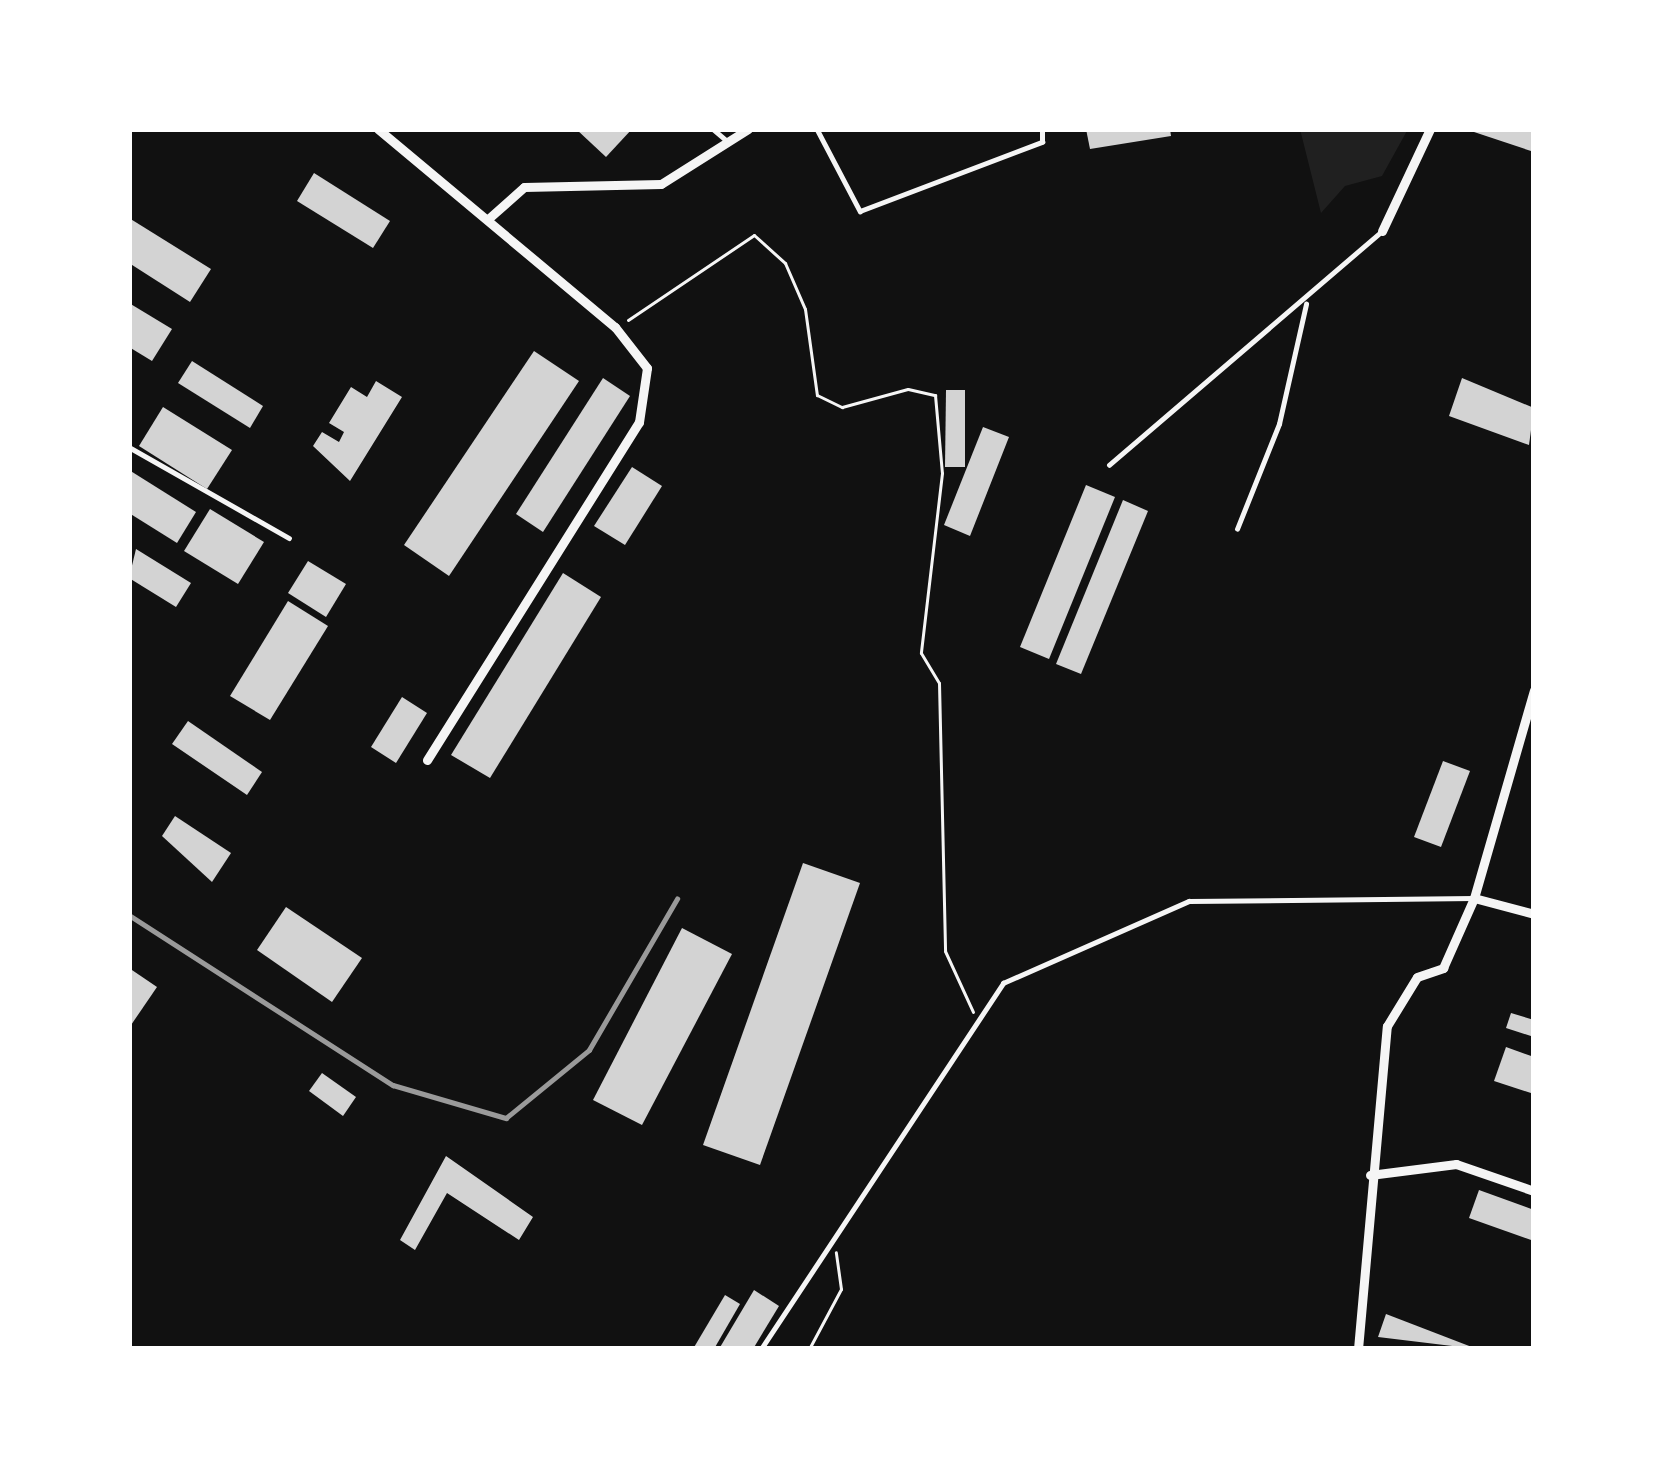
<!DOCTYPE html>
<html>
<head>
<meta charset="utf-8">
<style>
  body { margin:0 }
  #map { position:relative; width:1663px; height:1478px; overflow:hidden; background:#111; font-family:Roboto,sans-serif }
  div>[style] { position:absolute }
  .green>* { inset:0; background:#202020 }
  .building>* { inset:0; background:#d3d3d3 }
  .path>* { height:3px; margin:-1.5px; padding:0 1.5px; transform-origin:1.5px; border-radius:1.5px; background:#f5f5f5 }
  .service>* { height:4.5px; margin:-2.25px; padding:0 2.25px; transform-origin:2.25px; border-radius:2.25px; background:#f5f5f5 }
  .minor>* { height:9px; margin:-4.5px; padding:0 4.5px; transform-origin:4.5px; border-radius:4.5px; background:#f5f5f5 }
  .rail>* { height:4.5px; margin:-2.25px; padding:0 2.25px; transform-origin:2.25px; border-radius:2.25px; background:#9a9a9a }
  span { translate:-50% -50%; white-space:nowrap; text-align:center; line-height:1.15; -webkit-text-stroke:9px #fff; paint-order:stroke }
  .frame { position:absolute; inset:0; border:132px solid #fff; pointer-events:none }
</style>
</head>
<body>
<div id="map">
  <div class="green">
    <i style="clip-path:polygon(1300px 129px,1408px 129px,1382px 176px,1345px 186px,1321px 213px)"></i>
  </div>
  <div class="building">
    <i style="clip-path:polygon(576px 129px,632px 129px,606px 157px)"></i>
    <i style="clip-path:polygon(1086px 129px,1170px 129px,1171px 136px,1090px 149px)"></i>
    <i style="clip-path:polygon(1468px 129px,1534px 129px,1534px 152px,1468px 130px)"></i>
    <i style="clip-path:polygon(314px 173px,390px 221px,373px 248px,297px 201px)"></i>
    <i style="clip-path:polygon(129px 218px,211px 269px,190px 302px,129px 263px)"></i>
    <i style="clip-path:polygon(129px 303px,172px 329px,152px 361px,129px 347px)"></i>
    <i style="clip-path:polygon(534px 351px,579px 381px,449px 576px,404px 545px)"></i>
    <i style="clip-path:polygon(192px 361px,263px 406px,250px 428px,178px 383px)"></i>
    <i style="clip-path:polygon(603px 378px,630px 396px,543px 532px,516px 514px)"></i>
    <i style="clip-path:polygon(1462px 378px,1534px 408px,1529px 445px,1449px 416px)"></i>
    <i style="clip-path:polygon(376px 381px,402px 397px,350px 481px,313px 446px,322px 432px,339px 442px,344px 432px,329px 423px,351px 387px,367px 397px)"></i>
    <i style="clip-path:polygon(946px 390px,965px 390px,965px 467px,945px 467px)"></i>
    <i style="clip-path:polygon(163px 407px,232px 450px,207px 489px,139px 446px)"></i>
    <i style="clip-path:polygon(983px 427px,1009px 437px,970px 536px,944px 525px)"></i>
    <i style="clip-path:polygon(632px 467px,662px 486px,625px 545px,594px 526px)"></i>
    <i style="clip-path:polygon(129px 470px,196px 512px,177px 543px,129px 513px)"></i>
    <i style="clip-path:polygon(1086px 485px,1115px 497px,1049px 659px,1020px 647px)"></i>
    <i style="clip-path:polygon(1123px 500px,1148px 511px,1081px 674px,1056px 664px)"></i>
    <i style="clip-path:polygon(210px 509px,264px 542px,238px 584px,184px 551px)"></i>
    <i style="clip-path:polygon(136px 549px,191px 583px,176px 607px,129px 578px)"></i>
    <i style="clip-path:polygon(308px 561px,346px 584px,326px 617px,288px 593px)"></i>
    <i style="clip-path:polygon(563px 573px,601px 597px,490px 778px,451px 755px)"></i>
    <i style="clip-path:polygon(288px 601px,328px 626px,270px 720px,230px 696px)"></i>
    <i style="clip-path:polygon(402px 697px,427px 713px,396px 763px,371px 747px)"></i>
    <i style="clip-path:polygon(188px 721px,262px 772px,247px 795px,172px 744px)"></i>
    <i style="clip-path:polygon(1443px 761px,1470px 771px,1441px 847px,1414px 837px)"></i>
    <i style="clip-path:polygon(175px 816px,231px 853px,212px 882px,162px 836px)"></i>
    <i style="clip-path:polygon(803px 863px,860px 883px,760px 1165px,703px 1145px)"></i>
    <i style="clip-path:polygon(286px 907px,362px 958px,332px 1002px,257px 950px)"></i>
    <i style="clip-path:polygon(682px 928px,732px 954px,642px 1125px,593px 1100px)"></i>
    <i style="clip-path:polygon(129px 968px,157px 987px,129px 1028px)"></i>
    <i style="clip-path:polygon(1511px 1013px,1534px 1020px,1534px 1037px,1506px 1028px)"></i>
    <i style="clip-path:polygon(1506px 1047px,1534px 1057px,1534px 1094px,1494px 1081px)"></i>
    <i style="clip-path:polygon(322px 1073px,356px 1097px,343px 1116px,309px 1091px)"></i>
    <i style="clip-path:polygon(446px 1156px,533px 1217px,519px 1240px,447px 1193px,415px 1250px,400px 1240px)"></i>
    <i style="clip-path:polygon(1479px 1190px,1534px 1210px,1534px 1241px,1469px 1218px)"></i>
    <i style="clip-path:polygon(754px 1290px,779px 1306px,753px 1349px,719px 1349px)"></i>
    <i style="clip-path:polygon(725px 1295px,740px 1304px,714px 1349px,693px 1349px)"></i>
    <i style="clip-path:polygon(1386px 1314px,1477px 1349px,1378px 1337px)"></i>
  </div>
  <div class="path">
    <i style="left:628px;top:320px;width:152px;rotate:-34deg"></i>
    <i style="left:754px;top:235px;width:42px;rotate:42.1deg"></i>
    <i style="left:785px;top:263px;width:50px;rotate:66.5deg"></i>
    <i style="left:805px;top:309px;width:87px;rotate:82.1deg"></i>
    <i style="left:817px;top:395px;width:28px;rotate:26deg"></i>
    <i style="left:842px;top:407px;width:68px;rotate:-15.3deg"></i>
    <i style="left:908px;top:389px;width:28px;rotate:13deg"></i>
    <i style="left:935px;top:395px;width:78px;rotate:84.9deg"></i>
    <i style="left:942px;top:473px;width:181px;rotate:96.7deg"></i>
    <i style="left:921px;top:653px;width:35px;rotate:59deg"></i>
    <i style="left:939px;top:683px;width:268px;rotate:88.7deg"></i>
    <i style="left:945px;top:951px;width:67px;rotate:65.3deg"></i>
    <i style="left:809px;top:1349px;width:68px;rotate:-61.9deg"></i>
    <i style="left:841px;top:1289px;width:37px;rotate:-98deg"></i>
    <i style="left:1204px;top:1349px;width:67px"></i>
  </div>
  <div class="service">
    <i style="left:713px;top:129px;width:16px;rotate:40deg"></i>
    <i style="left:817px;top:129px;width:93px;rotate:62.3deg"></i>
    <i style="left:860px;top:211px;width:195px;rotate:-20.8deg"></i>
    <i style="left:1042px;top:142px;width:13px;rotate:-90deg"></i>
    <i style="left:129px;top:447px;width:184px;rotate:29.6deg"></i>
    <i style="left:1109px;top:465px;width:360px;rotate:-40.6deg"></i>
    <i style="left:1237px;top:529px;width:113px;rotate:-68.2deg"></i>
    <i style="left:1279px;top:424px;width:123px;rotate:-77.3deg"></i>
    <i style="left:761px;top:1349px;width:439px;rotate:-56.5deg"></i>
    <i style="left:1003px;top:983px;width:203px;rotate:-23.8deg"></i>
    <i style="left:1189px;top:901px;width:285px;rotate:-0.6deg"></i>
  </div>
  <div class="minor">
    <i style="left:378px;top:129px;width:309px;rotate:39.9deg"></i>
    <i style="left:615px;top:327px;width:52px;rotate:52deg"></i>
    <i style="left:647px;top:368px;width:55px;rotate:98.4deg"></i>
    <i style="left:639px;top:422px;width:399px;rotate:122.1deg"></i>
    <i style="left:488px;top:219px;width:48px;rotate:-41.6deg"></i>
    <i style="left:524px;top:187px;width:137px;rotate:-1.3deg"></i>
    <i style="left:661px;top:184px;width:103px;rotate:-32.3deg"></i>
    <i style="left:1382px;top:231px;width:113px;rotate:-64.8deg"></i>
    <i style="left:1474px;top:898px;width:62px;rotate:14.9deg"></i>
    <i style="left:1370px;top:1175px;width:87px;rotate:-7.3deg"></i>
    <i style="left:1456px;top:1164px;width:83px;rotate:19.1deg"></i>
    <i style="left:1358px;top:1349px;width:324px;rotate:-84.9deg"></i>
    <i style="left:1387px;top:1026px;width:57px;rotate:-58.5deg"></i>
    <i style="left:1417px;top:977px;width:28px;rotate:-19deg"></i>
    <i style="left:1443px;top:968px;width:77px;rotate:-66.1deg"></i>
    <i style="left:1474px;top:898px;width:216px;rotate:-73.9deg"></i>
  </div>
  <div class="rail">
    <i style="left:129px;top:915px;width:314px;rotate:32.8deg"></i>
    <i style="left:393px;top:1085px;width:118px;rotate:16.3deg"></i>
    <i style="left:506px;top:1118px;width:107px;rotate:-39.3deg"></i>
    <i style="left:589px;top:1050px;width:175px;rotate:-59.8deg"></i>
  </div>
  <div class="frame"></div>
</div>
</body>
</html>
